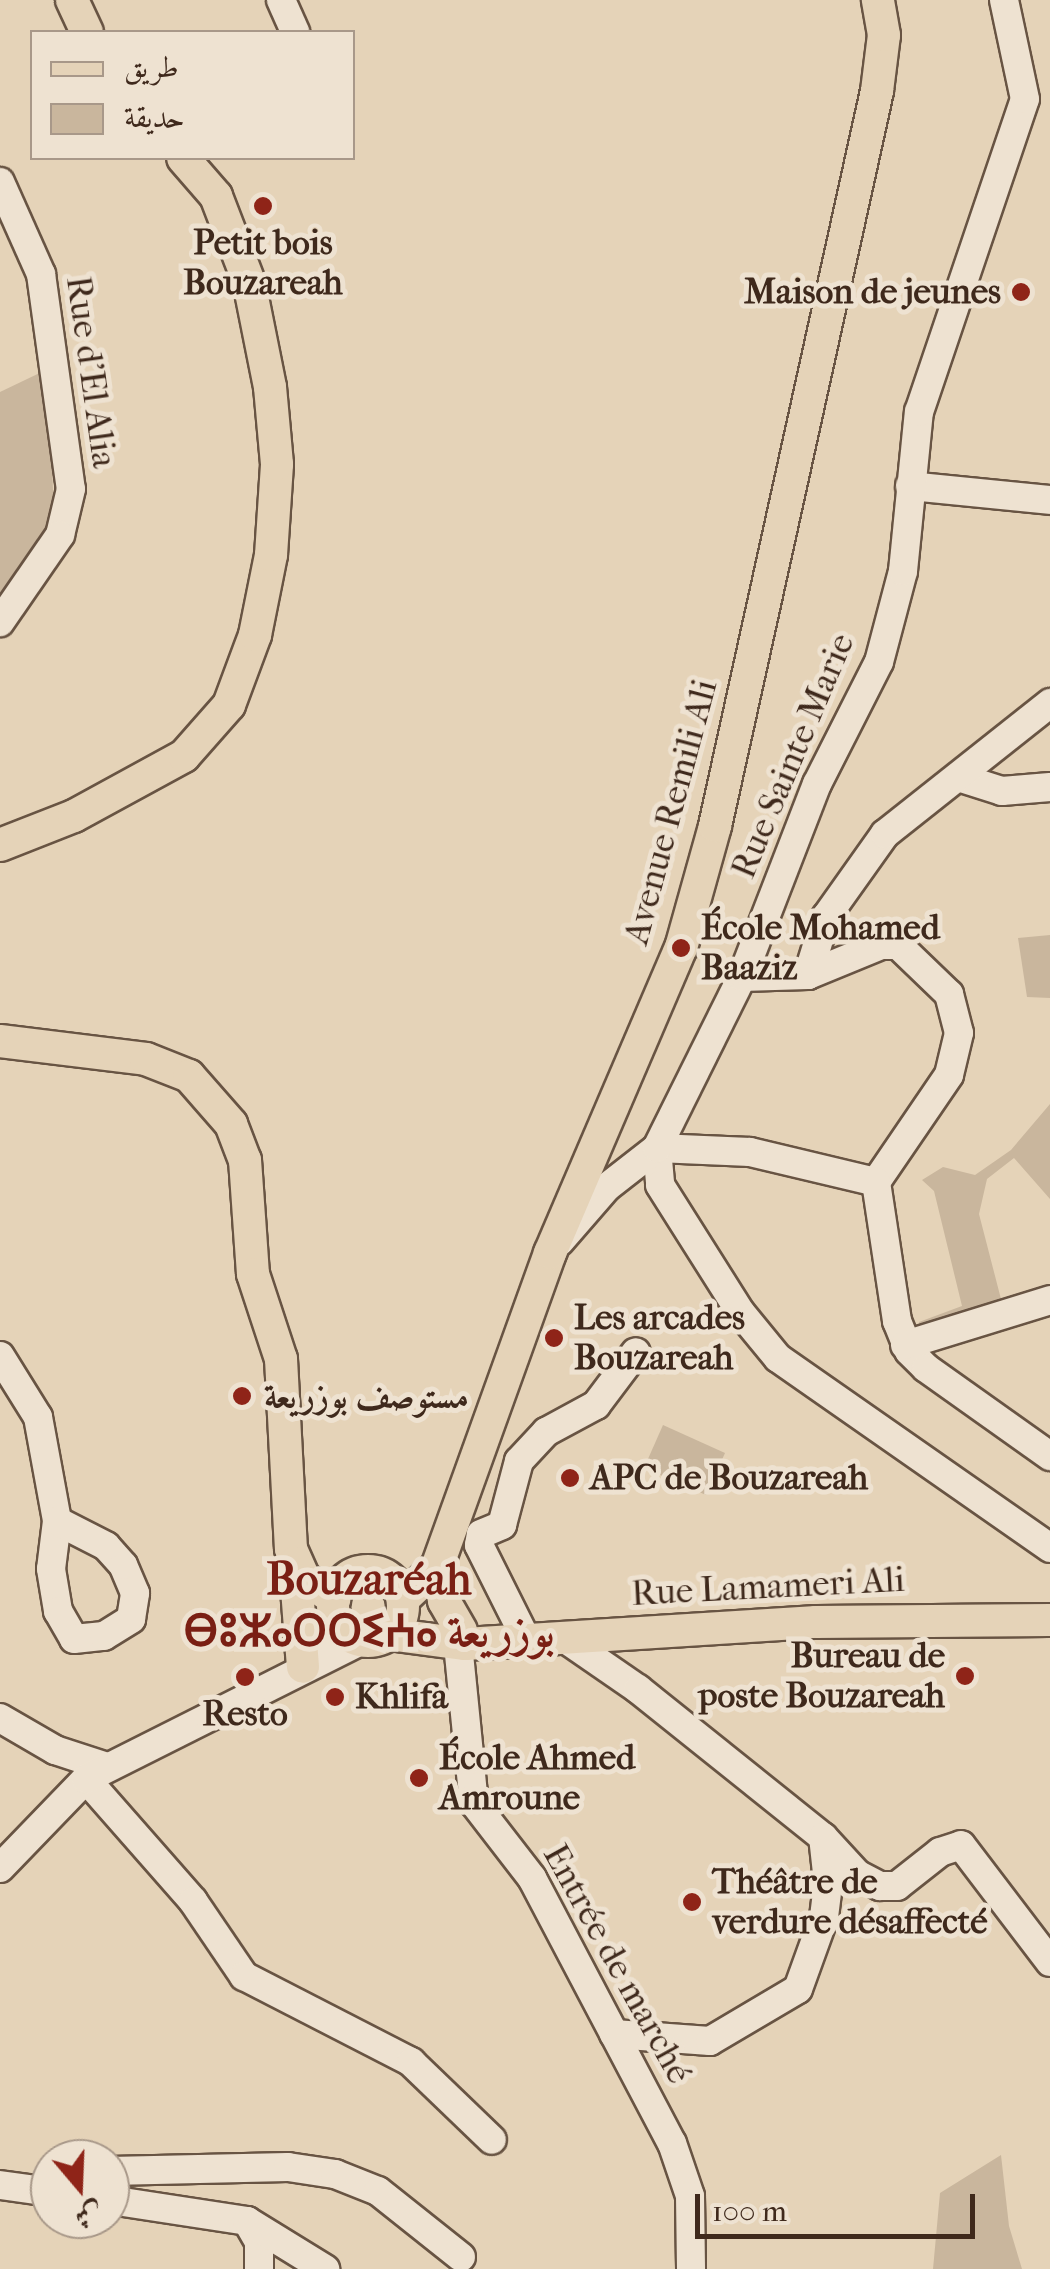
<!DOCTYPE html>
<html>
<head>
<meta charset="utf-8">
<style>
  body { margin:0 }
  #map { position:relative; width:1050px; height:2269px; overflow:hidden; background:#e5d3b8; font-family:"IM FELL French Canon",Amiri,"Noto Sans Tifinagh",serif }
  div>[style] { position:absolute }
  .green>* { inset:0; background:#c9b69d }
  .roads { filter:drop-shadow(2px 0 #685443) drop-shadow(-2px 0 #685443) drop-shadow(0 2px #685443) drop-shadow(0 -2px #685443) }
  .minor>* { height:28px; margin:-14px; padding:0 14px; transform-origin:14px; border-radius:14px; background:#eee2d1 }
  .major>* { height:32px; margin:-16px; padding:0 16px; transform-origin:16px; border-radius:16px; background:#e5d3b8 }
  .major>.ring { margin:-16px; padding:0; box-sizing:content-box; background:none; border:32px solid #e5d3b8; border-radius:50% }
  .dots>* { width:28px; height:28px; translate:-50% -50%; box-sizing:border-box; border:5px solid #eee2d1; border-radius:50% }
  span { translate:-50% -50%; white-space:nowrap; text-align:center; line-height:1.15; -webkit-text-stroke:10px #eee2d1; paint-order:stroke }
  .poi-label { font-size:35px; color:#3f291c; font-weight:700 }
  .right { translate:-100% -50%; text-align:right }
  .left { translate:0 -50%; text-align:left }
  .street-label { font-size:35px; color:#3f291c }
  .district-label { font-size:45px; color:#7a1f14; font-weight:700 }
  .legend { position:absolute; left:30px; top:30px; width:325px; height:130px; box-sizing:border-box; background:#eee2d1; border:2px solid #a89889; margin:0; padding:12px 18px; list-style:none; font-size:30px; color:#3f291c }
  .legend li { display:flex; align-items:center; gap:20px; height:50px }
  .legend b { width:50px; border:2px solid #a89889 }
  .north { position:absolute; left:30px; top:2139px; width:100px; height:100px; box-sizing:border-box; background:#eee2d1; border:2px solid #a89889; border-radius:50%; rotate:161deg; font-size:28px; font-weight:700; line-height:40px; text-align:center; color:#3f291c }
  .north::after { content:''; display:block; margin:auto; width:35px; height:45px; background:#8f2418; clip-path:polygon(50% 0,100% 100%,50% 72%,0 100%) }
  .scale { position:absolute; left:695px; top:2194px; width:280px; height:45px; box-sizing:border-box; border:5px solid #3f291c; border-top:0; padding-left:12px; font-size:30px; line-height:35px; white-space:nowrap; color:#3f291c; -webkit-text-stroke:8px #eee2d1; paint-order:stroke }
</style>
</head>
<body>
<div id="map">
  <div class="green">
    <i style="clip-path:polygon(48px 369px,54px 514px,0 604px,0 392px)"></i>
    <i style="clip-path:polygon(1050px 935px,1050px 998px,1027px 997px,1018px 938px)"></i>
    <i style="clip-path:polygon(1050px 1104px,1050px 1199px,1014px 1158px,987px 1179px,979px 1214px,1002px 1303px,921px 1331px,919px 1322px,962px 1306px,934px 1191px,922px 1180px,943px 1167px,975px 1175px,1011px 1150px)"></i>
    <i style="clip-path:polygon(663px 1425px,725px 1453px,706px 1495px,644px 1468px)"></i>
    <i style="clip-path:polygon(1001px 2155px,1009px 2226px,1022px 2269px,933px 2269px,940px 2193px)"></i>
  </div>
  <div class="roads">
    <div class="minor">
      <i style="left:281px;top:0;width:35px;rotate:66deg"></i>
      <i style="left:0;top:182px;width:101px;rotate:66deg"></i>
      <i style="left:41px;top:274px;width:217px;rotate:82.1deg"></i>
      <i style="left:71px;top:489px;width:47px;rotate:103.4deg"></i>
      <i style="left:60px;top:535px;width:106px;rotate:124.6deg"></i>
      <i style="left:910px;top:486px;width:141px;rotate:5.7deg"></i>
      <i style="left:961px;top:778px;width:43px;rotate:17.6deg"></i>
      <i style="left:1002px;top:791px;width:48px;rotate:-4.8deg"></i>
      <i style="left:808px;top:975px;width:79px;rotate:-22.3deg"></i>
      <i style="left:881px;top:945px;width:17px"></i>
      <i style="left:898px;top:945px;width:71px;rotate:43.9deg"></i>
      <i style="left:949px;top:994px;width:40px;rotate:75.6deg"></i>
      <i style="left:959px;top:1033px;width:43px;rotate:103.4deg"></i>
      <i style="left:949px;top:1075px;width:130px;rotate:124.3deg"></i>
      <i style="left:876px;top:1182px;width:141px;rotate:81.4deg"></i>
      <i style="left:897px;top:1321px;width:32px;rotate:68deg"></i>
      <i style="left:909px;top:1351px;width:24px;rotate:45deg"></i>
      <i style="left:926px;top:1368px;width:152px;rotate:35.4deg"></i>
      <i style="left:742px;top:977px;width:66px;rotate:-1.7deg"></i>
      <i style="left:808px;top:975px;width:61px;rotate:-72.8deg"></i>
      <i style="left:826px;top:917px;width:102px;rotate:-54.6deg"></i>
      <i style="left:885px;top:834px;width:211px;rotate:-38.4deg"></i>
      <i style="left:876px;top:1182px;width:130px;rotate:-166.6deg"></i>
      <i style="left:750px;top:1152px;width:93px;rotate:-177.5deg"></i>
      <i style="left:657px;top:1148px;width:37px;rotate:85deg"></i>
      <i style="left:660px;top:1185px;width:151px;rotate:57.7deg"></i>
      <i style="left:741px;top:1313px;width:58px;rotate:50.6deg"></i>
      <i style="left:778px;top:1358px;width:332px;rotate:34.9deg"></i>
      <i style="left:560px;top:1241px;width:72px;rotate:-49deg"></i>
      <i style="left:607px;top:1187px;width:63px;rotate:-38deg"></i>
      <i style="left:657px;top:1148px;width:191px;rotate:-63.6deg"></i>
      <i style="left:742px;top:977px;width:207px;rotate:-68.8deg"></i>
      <i style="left:817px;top:784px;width:137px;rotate:-63.1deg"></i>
      <i style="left:879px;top:662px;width:94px;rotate:-75.2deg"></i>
      <i style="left:903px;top:571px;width:160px;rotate:-84.3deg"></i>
      <i style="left:919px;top:412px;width:330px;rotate:-71.3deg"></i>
      <i style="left:1025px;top:99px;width:101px;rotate:-102deg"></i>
      <i style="left:905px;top:1345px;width:152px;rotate:-17.2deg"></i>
      <i style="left:0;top:1356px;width:72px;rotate:58.1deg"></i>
      <i style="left:38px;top:1417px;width:106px;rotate:79.6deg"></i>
      <i style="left:57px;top:1521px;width:48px;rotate:97.1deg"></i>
      <i style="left:51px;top:1569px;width:43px;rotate:80.5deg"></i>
      <i style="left:58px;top:1611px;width:32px;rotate:60deg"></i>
      <i style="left:74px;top:1639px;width:30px;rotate:-6deg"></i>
      <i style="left:104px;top:1636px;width:32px;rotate:-32deg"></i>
      <i style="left:131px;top:1619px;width:26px;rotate:-81deg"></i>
      <i style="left:135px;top:1593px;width:30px;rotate:-113deg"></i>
      <i style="left:123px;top:1565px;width:25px;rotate:-132deg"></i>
      <i style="left:106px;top:1546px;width:55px;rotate:-153deg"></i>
      <i style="left:564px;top:1638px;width:90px;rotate:34.6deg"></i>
      <i style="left:638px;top:1689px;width:237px;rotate:38.7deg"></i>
      <i style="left:823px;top:1837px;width:50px;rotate:47.4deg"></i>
      <i style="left:857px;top:1874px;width:26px;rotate:28deg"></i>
      <i style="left:880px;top:1886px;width:17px"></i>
      <i style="left:897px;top:1886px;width:55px;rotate:-38.3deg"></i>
      <i style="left:940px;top:1852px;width:22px;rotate:-18deg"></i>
      <i style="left:961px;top:1845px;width:147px;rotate:52.7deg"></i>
      <i style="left:526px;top:1639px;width:105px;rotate:-116.6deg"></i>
      <i style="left:479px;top:1545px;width:11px;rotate:-80deg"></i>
      <i style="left:481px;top:1534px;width:23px;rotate:-23deg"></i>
      <i style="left:502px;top:1525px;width:66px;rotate:-75.1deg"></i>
      <i style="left:519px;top:1461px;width:40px;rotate:-47deg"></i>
      <i style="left:546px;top:1432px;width:57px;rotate:-28.4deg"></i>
      <i style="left:596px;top:1405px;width:66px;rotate:-53deg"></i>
      <i style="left:458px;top:1644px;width:160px;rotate:84.3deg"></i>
      <i style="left:474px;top:1803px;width:95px;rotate:52.3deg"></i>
      <i style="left:532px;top:1878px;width:300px;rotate:62.2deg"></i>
      <i style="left:672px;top:2143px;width:56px;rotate:71.2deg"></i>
      <i style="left:690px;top:2196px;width:73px;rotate:89.2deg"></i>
      <i style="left:317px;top:1659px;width:42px;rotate:-61.6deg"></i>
      <i style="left:0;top:1718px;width:64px;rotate:30.2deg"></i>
      <i style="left:55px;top:1750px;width:55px;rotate:18.1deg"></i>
      <i style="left:86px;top:1779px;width:162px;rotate:48.7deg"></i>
      <i style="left:193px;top:1901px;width:91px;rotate:55.8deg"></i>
      <i style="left:244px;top:1976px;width:188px;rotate:27.2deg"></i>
      <i style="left:411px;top:2062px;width:112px;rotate:43.9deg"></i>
      <i style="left:0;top:1868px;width:124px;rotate:-46deg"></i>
      <i style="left:86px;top:1779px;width:309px;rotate:-26.7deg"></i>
      <i style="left:614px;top:2034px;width:96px;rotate:4.2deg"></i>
      <i style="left:710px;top:2041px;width:102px;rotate:-30.6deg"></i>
      <i style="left:798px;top:1989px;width:77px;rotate:-70.1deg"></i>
      <i style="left:824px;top:1917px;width:35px;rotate:-83deg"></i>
      <i style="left:828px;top:1882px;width:45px;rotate:-96.3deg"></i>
      <i style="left:110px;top:2171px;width:178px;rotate:-1.3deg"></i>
      <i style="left:288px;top:2167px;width:48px;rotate:8.5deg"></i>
      <i style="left:335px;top:2174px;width:46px;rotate:21.6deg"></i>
      <i style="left:378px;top:2191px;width:106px;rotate:38.5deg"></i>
      <i style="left:0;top:2185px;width:50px;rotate:8deg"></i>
      <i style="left:110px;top:2200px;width:139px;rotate:8.7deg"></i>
      <i style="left:247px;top:2221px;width:24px;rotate:60deg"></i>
      <i style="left:259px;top:2242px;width:27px;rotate:90deg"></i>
      <i style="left:247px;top:2221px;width:92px;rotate:31.6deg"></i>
    </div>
    <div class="major">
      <i style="left:72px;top:0;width:35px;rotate:65deg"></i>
      <i style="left:0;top:845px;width:79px;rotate:-21.4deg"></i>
      <i style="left:74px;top:816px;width:125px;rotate:-28.6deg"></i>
      <i style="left:184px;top:756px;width:68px;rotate:-48.6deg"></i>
      <i style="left:229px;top:705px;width:75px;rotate:-69.6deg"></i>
      <i style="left:255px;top:635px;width:82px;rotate:-78.7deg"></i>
      <i style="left:271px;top:555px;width:91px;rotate:-86.2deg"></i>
      <i style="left:277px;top:464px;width:77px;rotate:-95.2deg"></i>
      <i style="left:270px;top:387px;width:107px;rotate:-101.3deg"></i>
      <i style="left:249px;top:282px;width:92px;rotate:-111deg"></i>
      <i style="left:216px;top:196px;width:50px;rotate:-131deg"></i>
      <i style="left:0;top:1041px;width:147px;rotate:7deg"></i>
      <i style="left:146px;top:1059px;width:46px;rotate:21.6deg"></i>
      <i style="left:189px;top:1076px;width:64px;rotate:48.8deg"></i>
      <i style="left:231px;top:1124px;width:39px;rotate:69deg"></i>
      <i style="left:245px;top:1160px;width:114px;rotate:86deg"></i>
      <i style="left:253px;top:1274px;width:89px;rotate:71.8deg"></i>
      <i style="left:281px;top:1359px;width:190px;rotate:87deg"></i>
      <i style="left:291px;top:1549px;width:32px;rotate:66deg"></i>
      <i style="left:304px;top:1578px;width:37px;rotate:35deg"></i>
      <i style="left:295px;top:1563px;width:104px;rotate:85.6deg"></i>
      <i style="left:437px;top:1567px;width:35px;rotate:78deg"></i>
      <i style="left:444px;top:1601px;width:34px;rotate:60deg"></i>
      <i class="ring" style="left:333px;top:1571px;width:38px;height:38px"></i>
      <i style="left:403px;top:1599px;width:47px;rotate:-43.3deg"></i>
      <i style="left:437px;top:1567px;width:334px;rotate:-70.2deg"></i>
      <i style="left:550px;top:1253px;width:332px;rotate:-66.8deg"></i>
      <i style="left:681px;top:948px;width:127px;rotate:-74.4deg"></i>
      <i style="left:715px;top:826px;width:753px;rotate:-77.57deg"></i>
      <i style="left:877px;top:91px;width:56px;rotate:-82.9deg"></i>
      <i style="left:884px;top:35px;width:36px;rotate:-100deg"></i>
      <i style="left:388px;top:1634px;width:78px;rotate:7.4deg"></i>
      <i style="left:465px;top:1644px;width:352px;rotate:-3.6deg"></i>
      <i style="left:816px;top:1622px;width:234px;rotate:-0.5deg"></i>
    </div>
  </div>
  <div class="dots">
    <i style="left:263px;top:206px;background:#8f2418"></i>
    <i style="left:1021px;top:292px;background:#8f2418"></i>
    <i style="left:681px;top:948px;background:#8f2418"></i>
    <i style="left:554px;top:1338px;background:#8f2418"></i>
    <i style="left:242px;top:1396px;background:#8f2418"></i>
    <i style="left:570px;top:1478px;background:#8f2418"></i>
    <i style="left:965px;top:1676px;background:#8f2418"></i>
    <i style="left:245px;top:1677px;background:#8f2418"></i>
    <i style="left:335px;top:1697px;background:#8f2418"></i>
    <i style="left:419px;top:1778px;background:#8f2418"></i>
    <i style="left:692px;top:1902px;background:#8f2418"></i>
  </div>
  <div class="poi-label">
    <span style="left:263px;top:263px">Petit bois<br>Bouzareah</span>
    <span class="right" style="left:1001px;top:292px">Maison de jeunes</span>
    <span class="left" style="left:701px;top:948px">École Mohamed<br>Baaziz</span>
    <span class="left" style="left:574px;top:1338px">Les arcades<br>Bouzareah</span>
    <span class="left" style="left:264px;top:1396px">مستوصف بوزريعة</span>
    <span class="left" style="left:590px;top:1478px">APC de Bouzareah</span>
    <span class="right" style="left:945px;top:1676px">Bureau de<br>poste Bouzareah</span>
    <span class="left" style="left:355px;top:1697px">Khlifa</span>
    <span style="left:245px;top:1714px">Resto</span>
    <span class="left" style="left:439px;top:1778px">École Ahmed<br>Amroune</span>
    <span class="left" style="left:712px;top:1902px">Théâtre de<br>verdure désaffecté</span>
  </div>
  <div class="street-label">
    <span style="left:91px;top:372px;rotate:82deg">Rue d'El Alia</span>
    <span style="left:793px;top:756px;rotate:-67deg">Rue Sainte Marie</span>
    <span style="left:671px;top:812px;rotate:-75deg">Avenue Remili Ali</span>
    <span style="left:768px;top:1587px;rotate:-3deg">Rue Lamameri Ali</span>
    <span style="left:617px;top:1964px;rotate:61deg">Entrée de marché</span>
  </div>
  <div class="district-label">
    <span style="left:369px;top:1606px">Bouzaréah<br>ⴱⵓⵣⴰⵔⵔⵉⵄⴰ بوزريعة</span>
  </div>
  <ul class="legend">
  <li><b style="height:12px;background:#e5d3b8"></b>طريق</li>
  <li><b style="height:28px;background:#c9b69d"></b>حديقة</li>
  </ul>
  <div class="north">ش</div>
  <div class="scale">100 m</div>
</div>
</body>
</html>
